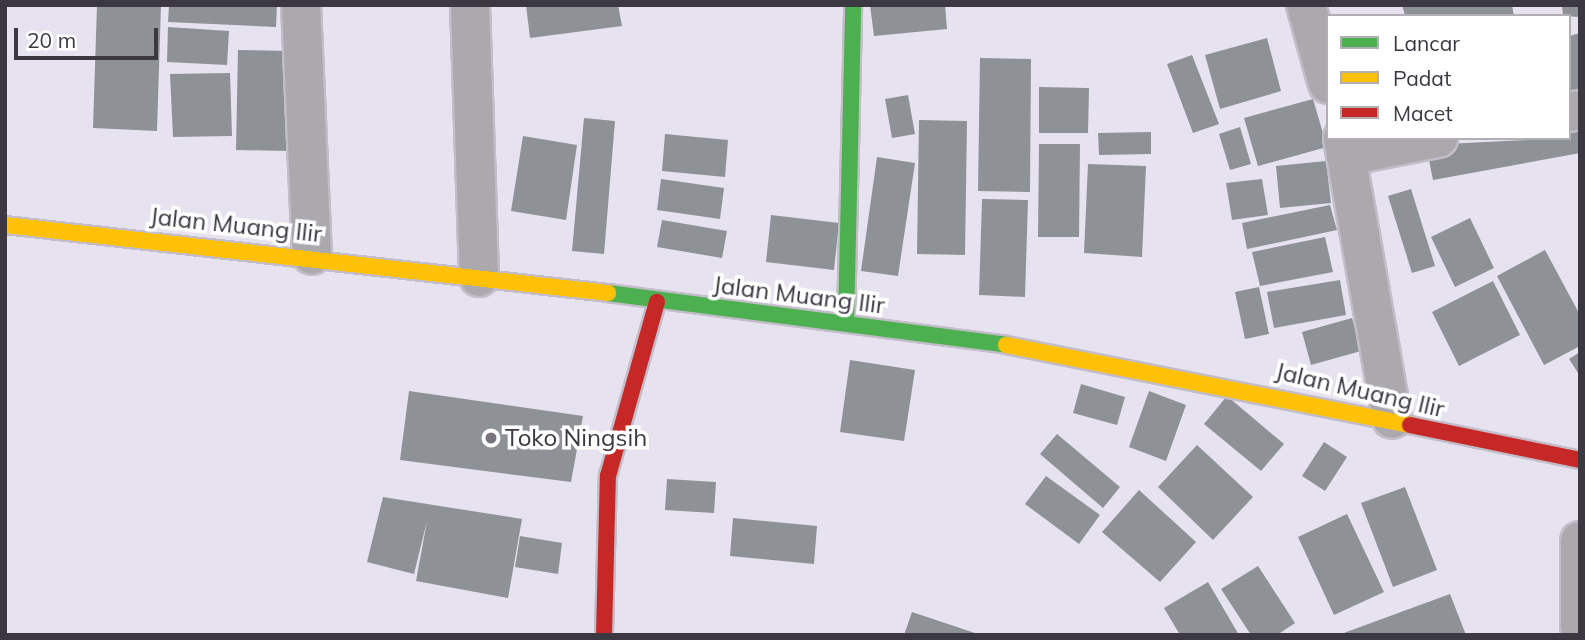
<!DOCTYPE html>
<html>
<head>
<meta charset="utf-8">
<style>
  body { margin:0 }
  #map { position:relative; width:1585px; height:640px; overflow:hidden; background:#e7e2ef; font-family:Mulish,sans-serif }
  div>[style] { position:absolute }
  .building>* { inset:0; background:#8e9296 }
  .roads { filter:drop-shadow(2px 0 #c2bdc8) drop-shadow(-2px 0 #c2bdc8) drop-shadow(0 2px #c2bdc8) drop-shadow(0 -2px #c2bdc8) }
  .street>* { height:38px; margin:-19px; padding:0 19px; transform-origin:19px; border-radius:19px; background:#aca9ae }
  .fast>* { height:16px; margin:-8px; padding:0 8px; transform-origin:8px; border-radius:8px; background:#4caf50 }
  .slow>* { height:16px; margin:-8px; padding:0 8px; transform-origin:8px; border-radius:8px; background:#ffc107 }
  .jam>* { height:16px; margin:-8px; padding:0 8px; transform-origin:8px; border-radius:8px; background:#c62828 }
  .dots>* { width:19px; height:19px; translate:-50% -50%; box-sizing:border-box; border:4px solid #fff; border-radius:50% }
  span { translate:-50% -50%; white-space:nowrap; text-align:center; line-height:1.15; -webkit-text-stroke:7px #fff; paint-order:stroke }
  .street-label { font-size:24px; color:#3c3841 }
  .poi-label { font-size:24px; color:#3c3841 }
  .left { translate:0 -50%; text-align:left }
  .frame { position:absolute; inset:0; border:7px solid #3c3841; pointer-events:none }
  .legend { position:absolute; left:1326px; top:14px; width:245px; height:126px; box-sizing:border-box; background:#fff; border:2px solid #b1afb3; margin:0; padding:9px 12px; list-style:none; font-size:21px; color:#3c3841 }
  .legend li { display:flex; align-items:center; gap:14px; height:35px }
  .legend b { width:35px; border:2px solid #b1afb3 }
  .scale { position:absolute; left:14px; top:28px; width:144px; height:32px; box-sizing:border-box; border:4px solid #3c3841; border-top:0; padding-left:9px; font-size:21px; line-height:24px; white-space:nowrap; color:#3c3841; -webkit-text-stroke:5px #fff; paint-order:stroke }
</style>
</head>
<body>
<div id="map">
  <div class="building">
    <i style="clip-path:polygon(97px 5px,161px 5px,157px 131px,93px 128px)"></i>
    <i style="clip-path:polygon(169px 5px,277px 5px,276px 27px,168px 22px)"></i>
    <i style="clip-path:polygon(526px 5px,618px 5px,622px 26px,530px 38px)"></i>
    <i style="clip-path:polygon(870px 5px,945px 5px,947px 29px,874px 36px)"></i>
    <i style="clip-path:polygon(1402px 5px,1512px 5px,1514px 16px,1405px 16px)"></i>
    <i style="clip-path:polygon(1562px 5px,1580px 5px,1580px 17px,1563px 16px)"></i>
    <i style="clip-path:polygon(168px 27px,229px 31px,227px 65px,167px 62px)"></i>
    <i style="clip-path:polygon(1580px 33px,1580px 90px,1569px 92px,1569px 36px)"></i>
    <i style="clip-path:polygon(1267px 38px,1281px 91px,1220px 109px,1205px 55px)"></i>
    <i style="clip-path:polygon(238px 50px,290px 51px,288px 151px,236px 150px)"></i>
    <i style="clip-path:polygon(1192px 55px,1219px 124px,1193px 133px,1167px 64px)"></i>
    <i style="clip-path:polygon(980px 58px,1031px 59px,1030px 192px,978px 191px)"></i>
    <i style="clip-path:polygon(230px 73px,232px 136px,173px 137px,170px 74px)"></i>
    <i style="clip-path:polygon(1039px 87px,1089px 88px,1088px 133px,1039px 133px)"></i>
    <i style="clip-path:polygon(908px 95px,915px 134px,892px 138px,885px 99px)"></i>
    <i style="clip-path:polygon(1313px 99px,1327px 147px,1258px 166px,1244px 118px)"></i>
    <i style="clip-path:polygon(1580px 116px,1580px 153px,1433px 180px,1426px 145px,1569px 138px,1569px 118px)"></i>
    <i style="clip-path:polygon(584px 118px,615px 121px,604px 254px,572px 251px)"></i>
    <i style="clip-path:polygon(919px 120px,967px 121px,965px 255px,917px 254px)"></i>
    <i style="clip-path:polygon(1240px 127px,1251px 164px,1230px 170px,1219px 134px)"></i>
    <i style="clip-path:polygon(1151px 132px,1151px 154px,1099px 155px,1098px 133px)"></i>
    <i style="clip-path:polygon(665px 134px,728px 140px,725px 177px,662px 171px)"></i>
    <i style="clip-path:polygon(523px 136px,577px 145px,566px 220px,511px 211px)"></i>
    <i style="clip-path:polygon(1039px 144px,1080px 144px,1079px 237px,1038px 237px)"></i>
    <i style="clip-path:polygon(877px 157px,915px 163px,898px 276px,861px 271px)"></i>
    <i style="clip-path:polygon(1326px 161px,1331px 203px,1280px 208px,1276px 166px)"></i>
    <i style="clip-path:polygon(1088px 164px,1146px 166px,1142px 257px,1084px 253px)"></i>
    <i style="clip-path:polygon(661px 179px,724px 188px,720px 219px,657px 210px)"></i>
    <i style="clip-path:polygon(1262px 179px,1268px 215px,1232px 220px,1226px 183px)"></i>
    <i style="clip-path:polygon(1411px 189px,1435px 266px,1412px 273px,1388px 196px)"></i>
    <i style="clip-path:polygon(982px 199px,1028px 200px,1025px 297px,979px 295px)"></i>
    <i style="clip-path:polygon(1330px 205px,1337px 230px,1247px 249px,1242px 223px)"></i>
    <i style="clip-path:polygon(771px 215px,839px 223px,834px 270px,766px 262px)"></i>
    <i style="clip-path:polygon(1470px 218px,1494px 268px,1455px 287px,1431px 237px)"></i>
    <i style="clip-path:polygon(662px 220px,727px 231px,722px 258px,657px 247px)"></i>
    <i style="clip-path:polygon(1325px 237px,1333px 272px,1260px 286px,1252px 252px)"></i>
    <i style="clip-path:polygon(1545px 250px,1580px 315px,1580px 346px,1544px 365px,1497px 276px)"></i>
    <i style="clip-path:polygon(1340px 280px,1346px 315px,1274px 328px,1267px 292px)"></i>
    <i style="clip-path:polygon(1493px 281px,1520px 335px,1459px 366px,1432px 312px)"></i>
    <i style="clip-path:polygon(1259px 287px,1269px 334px,1245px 339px,1235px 292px)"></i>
    <i style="clip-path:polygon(1352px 318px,1361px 351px,1311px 365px,1302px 332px)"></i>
    <i style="clip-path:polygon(1580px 352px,1580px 376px,1569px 359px)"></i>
    <i style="clip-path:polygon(850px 360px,915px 370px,904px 441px,840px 432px)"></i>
    <i style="clip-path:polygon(1081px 384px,1125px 397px,1117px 425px,1073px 413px)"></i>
    <i style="clip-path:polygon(409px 391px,583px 416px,571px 482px,400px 460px)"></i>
    <i style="clip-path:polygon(1149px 391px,1186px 405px,1166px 461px,1129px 447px)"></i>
    <i style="clip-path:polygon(1227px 396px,1284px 444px,1261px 471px,1204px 424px)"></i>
    <i style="clip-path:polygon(1057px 434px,1120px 487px,1103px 508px,1040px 454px)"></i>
    <i style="clip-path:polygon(1324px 442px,1347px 457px,1325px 491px,1302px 476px)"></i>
    <i style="clip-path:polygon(1197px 445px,1253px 497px,1213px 540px,1158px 487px)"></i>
    <i style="clip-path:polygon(1046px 476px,1100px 515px,1079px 544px,1025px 504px)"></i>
    <i style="clip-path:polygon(667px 479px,716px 482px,714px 513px,665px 510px)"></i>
    <i style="clip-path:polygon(1405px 487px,1437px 570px,1393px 587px,1361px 503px)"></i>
    <i style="clip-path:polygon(1139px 490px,1196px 542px,1160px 582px,1102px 532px)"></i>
    <i style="clip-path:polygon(383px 497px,522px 519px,508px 598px,416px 581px,427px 521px,414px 574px,367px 562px)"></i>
    <i style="clip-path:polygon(1347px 514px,1384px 592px,1334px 615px,1298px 537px)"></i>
    <i style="clip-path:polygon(733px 518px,817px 526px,814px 564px,730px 556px)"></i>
    <i style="clip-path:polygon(520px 536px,562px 543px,558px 574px,515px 567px)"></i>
    <i style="clip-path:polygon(1258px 566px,1295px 623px,1277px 635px,1251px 635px,1221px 589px)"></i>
    <i style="clip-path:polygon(1208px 582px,1239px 635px,1180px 635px,1164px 608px)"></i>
    <i style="clip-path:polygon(1450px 594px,1466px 635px,1341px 635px,1341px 634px)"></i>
    <i style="clip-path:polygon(912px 612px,978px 634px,978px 635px,904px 635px)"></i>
  </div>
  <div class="roads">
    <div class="street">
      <i style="left:301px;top:5px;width:250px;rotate:87.5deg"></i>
      <i style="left:470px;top:5px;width:272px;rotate:88.1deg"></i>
      <i style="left:1306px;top:5px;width:82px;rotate:74.4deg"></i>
      <i style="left:1569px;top:112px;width:11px;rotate:-10deg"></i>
      <i style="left:1343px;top:138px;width:285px;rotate:80.1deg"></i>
      <i style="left:1346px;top:156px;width:94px;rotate:-11.1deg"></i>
      <i style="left:1580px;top:541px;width:86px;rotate:90deg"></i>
    </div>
    <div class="fast">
      <i style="left:608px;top:293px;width:401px;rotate:7.4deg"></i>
      <i style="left:846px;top:323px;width:318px;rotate:-88.7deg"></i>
    </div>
    <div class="slow">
      <i style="left:5px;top:225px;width:607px;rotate:6.43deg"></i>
      <i style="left:1006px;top:345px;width:412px;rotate:11.2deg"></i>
    </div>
    <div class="jam">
      <i style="left:1410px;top:425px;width:174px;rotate:11.6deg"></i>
      <i style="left:604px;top:635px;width:159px;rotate:-88.6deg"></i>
      <i style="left:608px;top:476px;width:181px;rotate:-74.3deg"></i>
    </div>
  </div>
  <div class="dots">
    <i style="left:491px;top:438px;background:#78747e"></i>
  </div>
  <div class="street-label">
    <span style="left:236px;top:225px;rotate:6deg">Jalan Muang Ilir</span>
    <span style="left:799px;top:295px;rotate:7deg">Jalan Muang Ilir</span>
    <span style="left:1360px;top:390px;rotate:13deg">Jalan Muang Ilir</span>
  </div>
  <div class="poi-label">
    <span class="left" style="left:505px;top:438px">Toko Ningsih</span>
  </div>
  <div class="frame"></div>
  <ul class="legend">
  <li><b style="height:9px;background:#4caf50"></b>Lancar</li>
  <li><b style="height:9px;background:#ffc107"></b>Padat</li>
  <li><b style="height:9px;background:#c62828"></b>Macet</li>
  </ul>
  <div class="scale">20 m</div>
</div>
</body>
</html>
